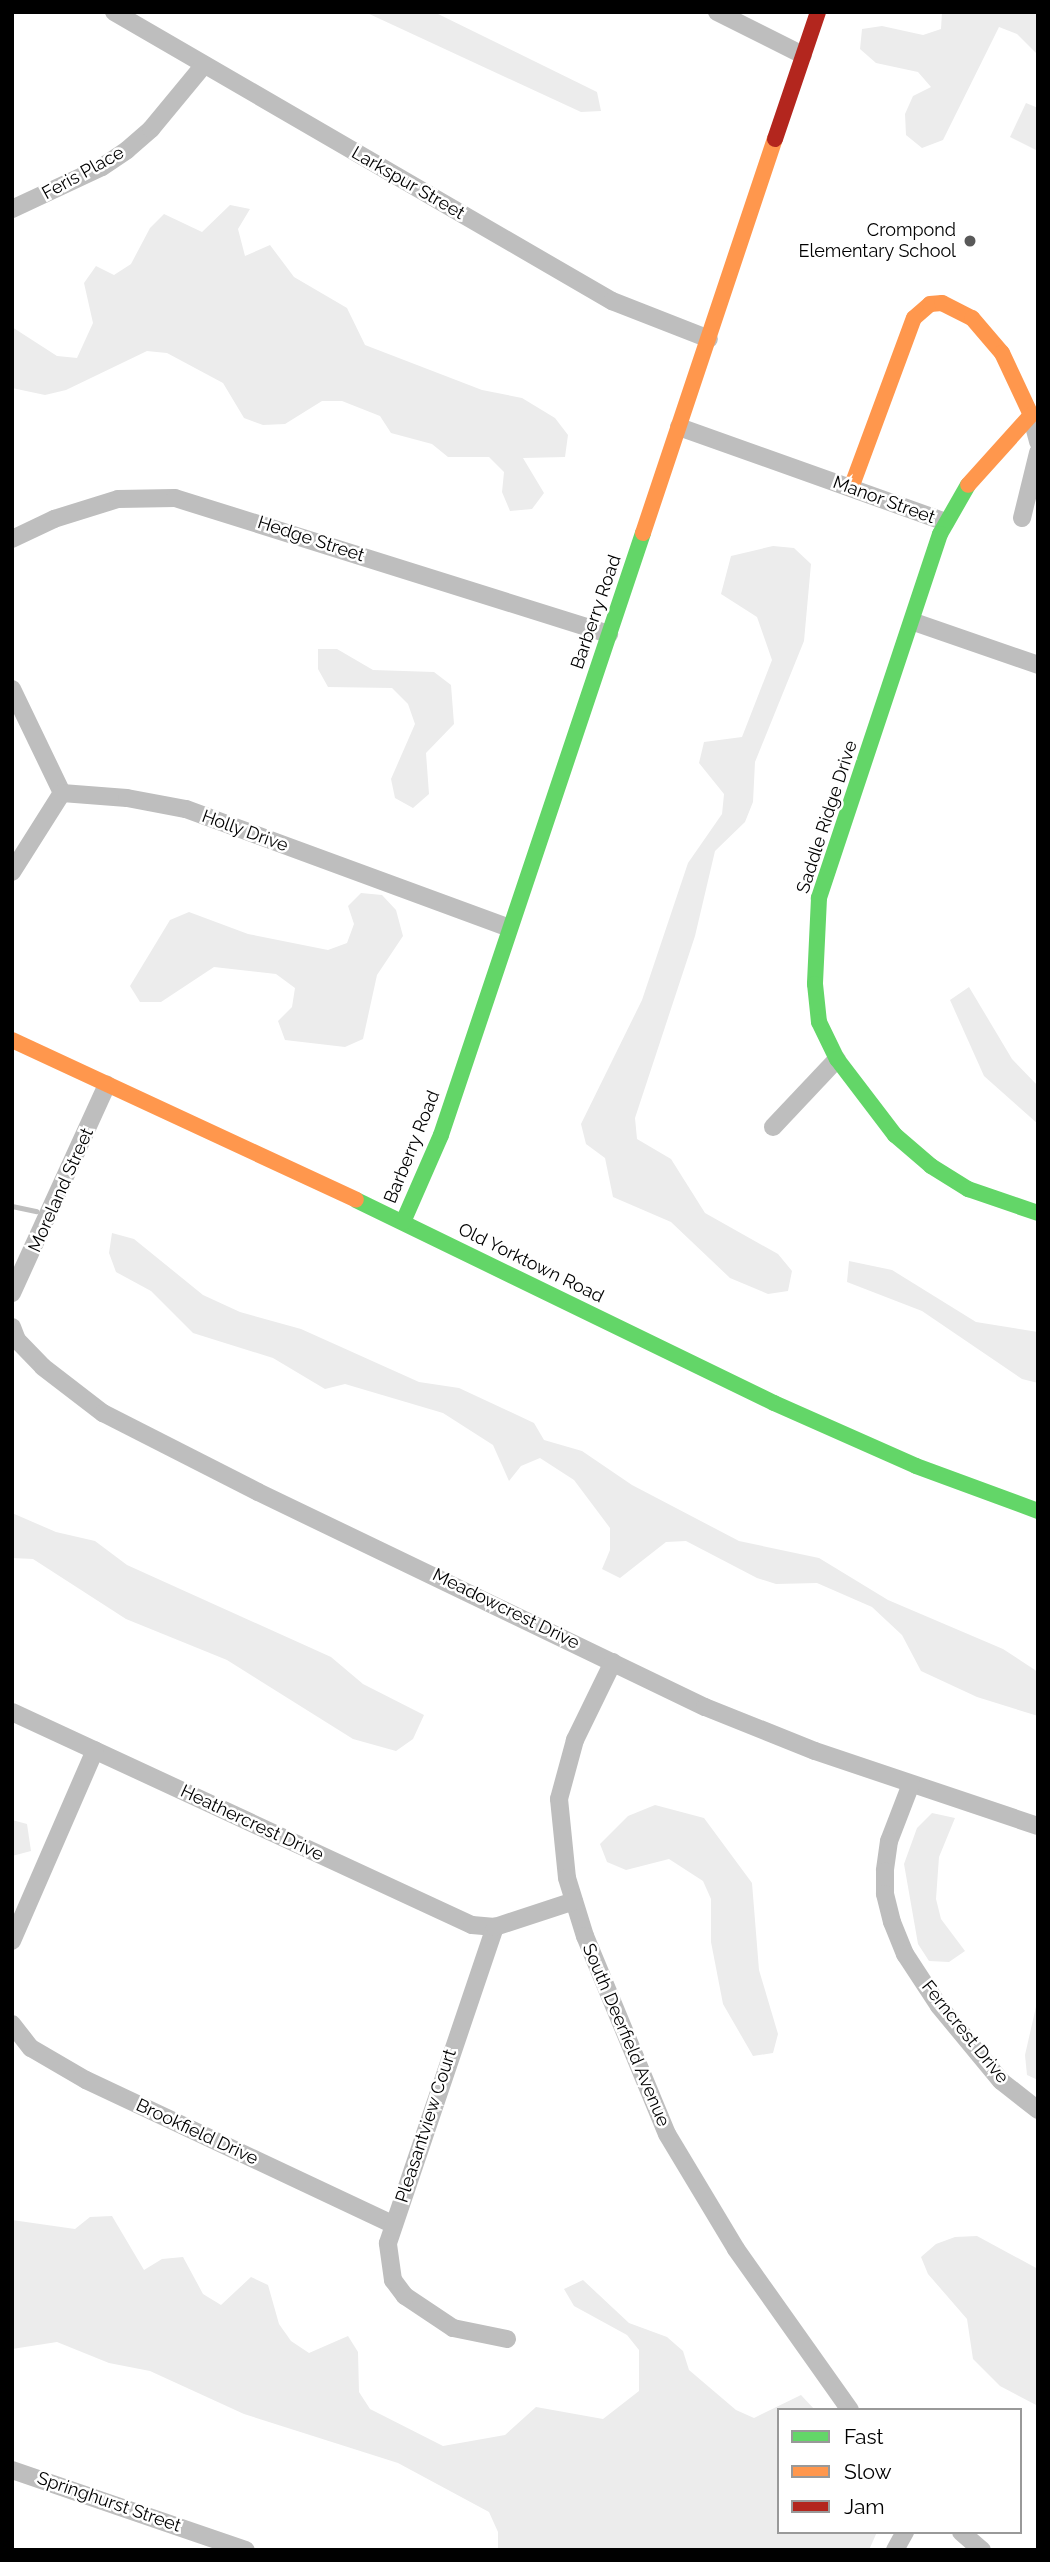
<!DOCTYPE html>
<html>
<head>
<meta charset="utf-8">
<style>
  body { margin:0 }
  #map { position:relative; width:1050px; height:2562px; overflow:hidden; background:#fff; font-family:Raleway,sans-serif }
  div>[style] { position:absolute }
  .green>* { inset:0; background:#ececec }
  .stream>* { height:4.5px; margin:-2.25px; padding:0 2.25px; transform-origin:2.25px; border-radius:2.25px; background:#bfbfbf }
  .street>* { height:18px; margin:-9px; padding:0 9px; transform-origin:9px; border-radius:9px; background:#bebebe }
  .fast>* { height:16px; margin:-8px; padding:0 8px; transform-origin:8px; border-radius:8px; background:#63d668 }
  .slow>* { height:16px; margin:-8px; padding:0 8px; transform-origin:8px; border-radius:8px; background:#ff974d }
  .jam>* { height:16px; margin:-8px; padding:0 8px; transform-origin:8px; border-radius:8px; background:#b3261e }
  .dots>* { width:19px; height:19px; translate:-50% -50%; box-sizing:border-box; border:4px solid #fff; border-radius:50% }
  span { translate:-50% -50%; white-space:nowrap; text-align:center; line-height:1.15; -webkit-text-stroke:5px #fff; paint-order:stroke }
  .street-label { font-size:18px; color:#000 }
  .poi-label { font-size:18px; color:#000 }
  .right { translate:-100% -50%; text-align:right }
  .frame { position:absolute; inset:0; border:14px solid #000; pointer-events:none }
  .legend { position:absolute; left:777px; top:2408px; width:245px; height:126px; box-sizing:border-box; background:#fff; border:2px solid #999; margin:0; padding:9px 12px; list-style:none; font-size:21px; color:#000 }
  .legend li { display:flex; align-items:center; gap:14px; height:35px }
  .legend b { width:35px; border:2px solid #999 }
</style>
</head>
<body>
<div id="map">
  <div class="green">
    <i style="clip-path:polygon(365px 12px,434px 12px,597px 92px,601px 111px,581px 112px)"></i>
    <i style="clip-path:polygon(942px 12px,1038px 12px,1038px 55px,1017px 34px,999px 27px,943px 140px,922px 148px,906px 135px,905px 114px,913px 96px,931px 87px,918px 72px,876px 63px,860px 49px,862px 29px,882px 26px,923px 35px,941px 29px)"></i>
    <i style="clip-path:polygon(1026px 103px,1038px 108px,1038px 151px,1010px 137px)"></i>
    <i style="clip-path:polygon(230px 205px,250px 209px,238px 229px,245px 256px,270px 245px,294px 277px,347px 308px,365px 345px,482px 390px,522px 398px,555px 418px,568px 435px,565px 457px,523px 458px,544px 493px,532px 509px,510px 511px,502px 492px,504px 472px,489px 457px,448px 457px,432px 444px,391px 433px,380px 416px,342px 401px,322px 401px,285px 424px,263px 425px,244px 418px,223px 383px,167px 353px,147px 351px,66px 390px,45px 395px,12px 388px,12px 327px,57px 356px,77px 358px,93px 323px,84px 283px,96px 266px,114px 275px,131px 264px,150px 228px,164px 214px,202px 232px)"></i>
    <i style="clip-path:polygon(773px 546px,794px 548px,811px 564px,804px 641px,755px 762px,753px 802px,745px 822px,715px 851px,695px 936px,635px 1118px,637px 1139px,671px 1159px,705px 1213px,778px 1254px,792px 1271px,788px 1291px,768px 1294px,730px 1278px,671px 1222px,613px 1197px,605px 1158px,586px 1144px,581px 1124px,642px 1000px,688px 863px,722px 814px,724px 794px,699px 763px,704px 742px,742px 737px,772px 660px,757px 617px,721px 594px,731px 556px)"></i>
    <i style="clip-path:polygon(318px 649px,337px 649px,373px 670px,434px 672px,451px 685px,454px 724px,426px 753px,429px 794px,413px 808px,395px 798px,391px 779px,415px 724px,408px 704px,392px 688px,328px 687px,318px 669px)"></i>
    <i style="clip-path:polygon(361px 893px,382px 895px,396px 910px,403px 936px,377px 975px,363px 1039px,345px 1047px,285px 1040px,278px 1021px,292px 1007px,295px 988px,276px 974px,214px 967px,161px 1002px,140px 1002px,130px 986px,170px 920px,189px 912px,248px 934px,328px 950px,347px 943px,354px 924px,348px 906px)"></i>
    <i style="clip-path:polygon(969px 987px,1012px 1059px,1038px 1086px,1038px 1124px,984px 1076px,950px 1000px)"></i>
    <i style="clip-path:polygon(112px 1233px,134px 1239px,203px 1295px,240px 1312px,301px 1329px,419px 1382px,459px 1388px,534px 1423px,544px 1440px,582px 1451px,632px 1485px,739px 1541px,819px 1558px,888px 1600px,1003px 1649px,1038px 1672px,1038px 1716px,977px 1697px,921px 1671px,902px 1635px,872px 1607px,817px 1583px,776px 1584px,757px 1578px,686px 1541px,666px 1542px,620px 1578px,602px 1569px,610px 1550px,610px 1528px,574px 1480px,540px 1458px,521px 1466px,509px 1481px,493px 1445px,443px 1413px,345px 1384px,325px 1389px,273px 1358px,193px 1333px,151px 1291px,116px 1272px,109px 1253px)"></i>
    <i style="clip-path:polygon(849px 1261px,892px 1270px,976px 1322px,1038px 1332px,1038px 1383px,1022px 1379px,922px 1311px,847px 1282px)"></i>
    <i style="clip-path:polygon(12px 1513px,56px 1532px,95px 1541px,127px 1565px,331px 1657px,363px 1684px,424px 1715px,413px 1739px,396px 1751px,353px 1739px,227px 1660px,126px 1619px,33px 1559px,12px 1558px)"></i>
    <i style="clip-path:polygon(655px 1805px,704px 1818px,752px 1883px,759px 1970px,778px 2034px,773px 2053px,753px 2056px,723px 2004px,711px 1942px,711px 1899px,703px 1881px,669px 1859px,626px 1870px,607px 1862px,600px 1844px,628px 1816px)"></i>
    <i style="clip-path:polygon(932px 1813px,955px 1818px,939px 1857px,936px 1899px,941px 1919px,965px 1951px,949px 1962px,929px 1961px,918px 1944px,904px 1864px,917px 1828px)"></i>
    <i style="clip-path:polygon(12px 1820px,27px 1824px,31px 1851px,12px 1856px)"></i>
    <i style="clip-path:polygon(1038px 1998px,1038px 2080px,1027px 2075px,1025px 2055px)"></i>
    <i style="clip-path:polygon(112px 2216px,144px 2270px,162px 2259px,183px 2257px,203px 2294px,221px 2305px,251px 2277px,268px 2285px,279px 2324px,291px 2341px,309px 2353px,348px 2336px,358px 2352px,359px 2392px,370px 2409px,443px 2446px,505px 2435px,536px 2407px,603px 2419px,639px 2391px,639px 2350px,627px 2335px,574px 2306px,564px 2289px,583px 2280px,629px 2323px,667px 2337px,683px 2351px,689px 2370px,736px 2410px,754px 2418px,801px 2395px,815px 2410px,779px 2410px,779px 2532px,877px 2532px,869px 2550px,498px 2550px,498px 2532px,489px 2512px,398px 2463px,244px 2414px,150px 2371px,109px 2363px,57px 2342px,12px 2349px,12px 2220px,75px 2229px,90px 2217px)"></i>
    <i style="clip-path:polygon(977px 2236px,1038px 2269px,1038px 2406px,1000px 2386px,973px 2359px,967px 2319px,928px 2274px,921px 2257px,936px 2244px,955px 2237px)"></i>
  </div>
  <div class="stream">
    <i style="left:12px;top:1206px;width:25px;rotate:12deg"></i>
  </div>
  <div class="street">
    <i style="left:114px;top:12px;width:576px;rotate:30.13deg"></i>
    <i style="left:612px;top:301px;width:104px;rotate:21.4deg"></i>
    <i style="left:717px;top:12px;width:96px;rotate:26.6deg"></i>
    <i style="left:12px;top:209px;width:99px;rotate:-25deg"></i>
    <i style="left:102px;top:167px;width:30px;rotate:-34deg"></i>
    <i style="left:127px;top:150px;width:32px;rotate:-41deg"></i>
    <i style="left:151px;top:129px;width:83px;rotate:-50.4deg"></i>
    <i style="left:1031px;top:415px;width:28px;rotate:75deg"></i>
    <i style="left:679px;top:427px;width:283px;rotate:19.6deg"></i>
    <i style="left:1022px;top:518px;width:67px;rotate:-76.2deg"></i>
    <i style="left:12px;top:539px;width:47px;rotate:-25.5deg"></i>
    <i style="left:54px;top:519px;width:67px;rotate:-17.4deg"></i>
    <i style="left:118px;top:499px;width:57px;rotate:-1deg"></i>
    <i style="left:175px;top:498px;width:455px;rotate:17.4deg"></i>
    <i style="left:914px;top:622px;width:131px;rotate:19.1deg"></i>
    <i style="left:12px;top:689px;width:115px;rotate:64.3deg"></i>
    <i style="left:12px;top:872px;width:93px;rotate:-57.7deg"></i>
    <i style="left:62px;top:793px;width:65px;rotate:4.4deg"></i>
    <i style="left:127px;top:798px;width:60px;rotate:10.6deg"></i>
    <i style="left:186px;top:809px;width:344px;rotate:20.2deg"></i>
    <i style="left:773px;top:1127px;width:93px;rotate:-46.7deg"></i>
    <i style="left:12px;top:1293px;width:229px;rotate:-65.5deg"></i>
    <i style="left:12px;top:1327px;width:14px;rotate:69deg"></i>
    <i style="left:17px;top:1340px;width:37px;rotate:46deg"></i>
    <i style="left:43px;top:1367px;width:76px;rotate:37.5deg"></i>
    <i style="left:103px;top:1413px;width:174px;rotate:27deg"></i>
    <i style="left:258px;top:1492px;width:496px;rotate:25.7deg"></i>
    <i style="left:705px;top:1707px;width:118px;rotate:21.8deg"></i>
    <i style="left:815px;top:1751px;width:235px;rotate:18.6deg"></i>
    <i style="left:613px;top:1662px;width:87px;rotate:116deg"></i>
    <i style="left:575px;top:1740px;width:61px;rotate:105.2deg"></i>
    <i style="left:559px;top:1799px;width:79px;rotate:84.2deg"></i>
    <i style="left:567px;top:1878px;width:61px;rotate:72.8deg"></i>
    <i style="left:585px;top:1936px;width:214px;rotate:67.5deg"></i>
    <i style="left:667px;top:2134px;width:134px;rotate:59deg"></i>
    <i style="left:736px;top:2249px;width:197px;rotate:54.7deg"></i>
    <i style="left:12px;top:1712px;width:507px;rotate:24.85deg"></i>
    <i style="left:472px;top:1925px;width:23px;rotate:5deg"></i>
    <i style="left:911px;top:1784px;width:61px;rotate:111.1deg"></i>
    <i style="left:889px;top:1841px;width:30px;rotate:98deg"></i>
    <i style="left:885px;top:1871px;width:23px;rotate:90deg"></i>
    <i style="left:885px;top:1894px;width:29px;rotate:76deg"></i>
    <i style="left:892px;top:1922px;width:35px;rotate:68deg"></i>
    <i style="left:905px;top:1954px;width:62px;rotate:56.8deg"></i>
    <i style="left:939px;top:2006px;width:97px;rotate:50.4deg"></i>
    <i style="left:1001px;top:2081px;width:47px;rotate:38.1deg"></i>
    <i style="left:12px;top:1941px;width:208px;rotate:-66.5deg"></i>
    <i style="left:12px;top:2024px;width:31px;rotate:52deg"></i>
    <i style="left:31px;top:2048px;width:64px;rotate:30.2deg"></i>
    <i style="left:86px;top:2080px;width:340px;rotate:25.2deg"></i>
    <i style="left:507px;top:2339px;width:55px;rotate:-168.5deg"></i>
    <i style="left:453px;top:2328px;width:58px;rotate:-146.3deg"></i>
    <i style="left:405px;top:2296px;width:20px;rotate:-127deg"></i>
    <i style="left:393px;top:2280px;width:37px;rotate:-98deg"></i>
    <i style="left:388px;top:2243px;width:334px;rotate:-71.3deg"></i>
    <i style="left:495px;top:1927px;width:83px;rotate:-18.2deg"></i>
    <i style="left:12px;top:2470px;width:247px;rotate:18.9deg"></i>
    <i style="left:961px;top:2532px;width:28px;rotate:41deg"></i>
    <i style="left:895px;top:2550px;width:21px;rotate:-61deg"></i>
  </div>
  <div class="fast">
    <i style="left:968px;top:485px;width:56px;rotate:119.7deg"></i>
    <i style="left:940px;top:534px;width:384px;rotate:108.4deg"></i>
    <i style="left:819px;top:898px;width:86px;rotate:92.7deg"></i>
    <i style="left:815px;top:984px;width:38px;rotate:84deg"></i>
    <i style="left:819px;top:1022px;width:41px;rotate:64.1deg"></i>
    <i style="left:837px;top:1059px;width:96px;rotate:52.7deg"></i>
    <i style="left:895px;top:1135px;width:48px;rotate:40.7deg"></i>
    <i style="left:931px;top:1166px;width:44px;rotate:31.9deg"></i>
    <i style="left:968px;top:1189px;width:74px;rotate:18.9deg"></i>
    <i style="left:356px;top:1200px;width:465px;rotate:25.9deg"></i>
    <i style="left:774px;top:1403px;width:155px;rotate:23.9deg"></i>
    <i style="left:916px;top:1466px;width:130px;rotate:20.2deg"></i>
    <i style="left:403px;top:1222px;width:95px;rotate:-66.4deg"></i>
    <i style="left:441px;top:1135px;width:635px;rotate:-71.45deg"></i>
  </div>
  <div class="slow">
    <i style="left:851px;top:488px;width:181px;rotate:-69.7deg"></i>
    <i style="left:914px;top:318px;width:21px;rotate:-41deg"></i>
    <i style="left:930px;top:304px;width:12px;rotate:-5deg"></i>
    <i style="left:942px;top:303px;width:34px;rotate:27deg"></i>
    <i style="left:972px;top:318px;width:46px;rotate:49.4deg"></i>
    <i style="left:1002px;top:353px;width:68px;rotate:64.9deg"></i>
    <i style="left:1031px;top:415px;width:94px;rotate:132deg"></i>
    <i style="left:643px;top:533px;width:416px;rotate:-71.5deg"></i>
    <i style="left:12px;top:1040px;width:379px;rotate:24.9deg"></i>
  </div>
  <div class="jam">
    <i style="left:775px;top:139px;width:134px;rotate:-71.3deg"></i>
  </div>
  <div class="dots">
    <i style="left:970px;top:241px;background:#595959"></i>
  </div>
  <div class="street-label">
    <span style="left:83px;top:173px;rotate:-29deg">Feris Place</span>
    <span style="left:408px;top:183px;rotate:30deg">Larkspur Street</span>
    <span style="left:884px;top:500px;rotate:20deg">Manor Street</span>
    <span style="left:311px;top:539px;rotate:18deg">Hedge Street</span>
    <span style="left:596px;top:612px;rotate:-71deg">Barberry Road</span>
    <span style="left:827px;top:817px;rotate:-72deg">Saddle Ridge Drive</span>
    <span style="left:245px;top:831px;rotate:20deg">Holly Drive</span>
    <span style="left:412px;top:1147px;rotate:-68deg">Barberry Road</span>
    <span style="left:61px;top:1190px;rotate:-66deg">Moreland Street</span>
    <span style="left:531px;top:1263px;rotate:26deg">Old Yorktown Road</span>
    <span style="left:506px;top:1609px;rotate:26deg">Meadowcrest Drive</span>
    <span style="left:252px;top:1823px;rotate:25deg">Heathercrest Drive</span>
    <span style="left:965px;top:2032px;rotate:51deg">Ferncrest Drive</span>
    <span style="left:626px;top:2035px;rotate:67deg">South Deerfield Avenue</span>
    <span style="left:426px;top:2126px;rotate:-72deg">Pleasantview Court</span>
    <span style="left:197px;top:2132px;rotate:25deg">Brookfield Drive</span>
    <span style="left:109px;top:2502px;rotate:19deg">Springhurst Street</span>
  </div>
  <div class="poi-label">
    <span class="right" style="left:956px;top:241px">Crompond<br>Elementary School</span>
  </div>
  <div class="frame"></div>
  <ul class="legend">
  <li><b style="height:9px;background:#63d668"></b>Fast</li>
  <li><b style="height:9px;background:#ff974d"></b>Slow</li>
  <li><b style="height:9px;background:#b3261e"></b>Jam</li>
  </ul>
</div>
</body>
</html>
